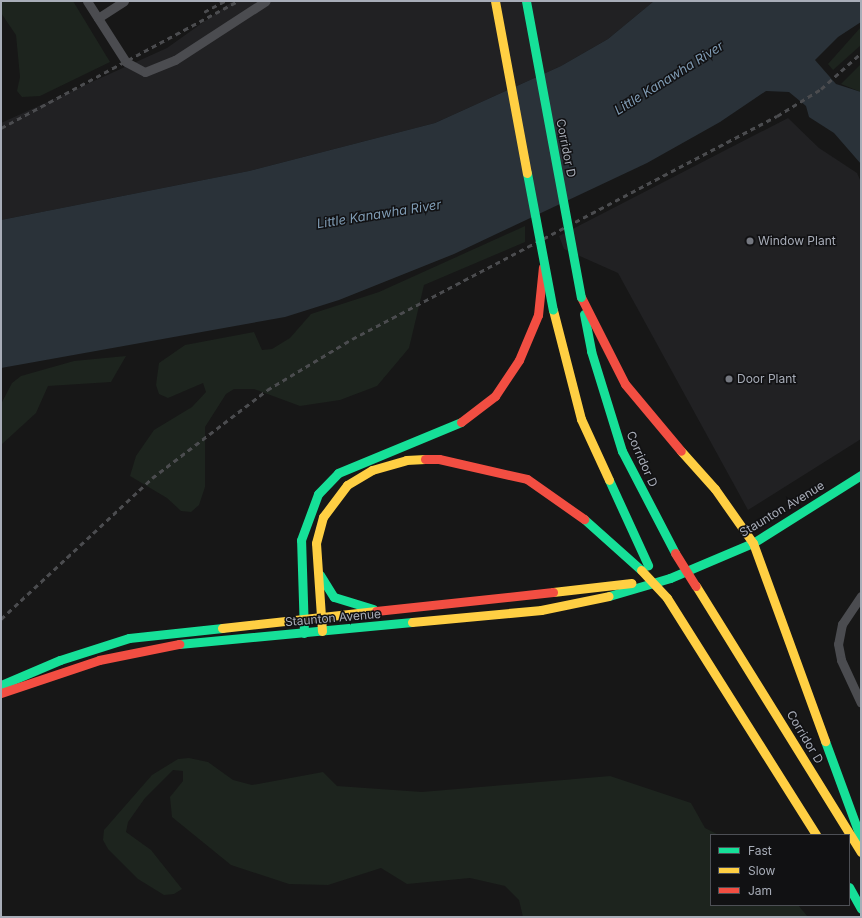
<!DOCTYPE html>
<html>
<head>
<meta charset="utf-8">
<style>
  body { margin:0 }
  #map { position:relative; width:862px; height:918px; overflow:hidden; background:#171717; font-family:Inter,sans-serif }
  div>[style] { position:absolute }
  .built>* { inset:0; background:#212123 }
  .green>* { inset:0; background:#1d241e }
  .water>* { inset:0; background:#2a3239 }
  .street>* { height:9px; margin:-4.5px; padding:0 4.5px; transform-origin:4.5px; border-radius:4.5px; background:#4b4c50 }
  .fast>* { height:9px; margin:-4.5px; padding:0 4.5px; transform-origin:4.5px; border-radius:4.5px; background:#16e098 }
  .slow>* { height:9px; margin:-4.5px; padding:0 4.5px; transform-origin:4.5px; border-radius:4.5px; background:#ffcf43 }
  .jam>* { height:9px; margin:-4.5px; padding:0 4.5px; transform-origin:4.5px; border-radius:4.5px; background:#f24e42 }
  .rail>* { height:2.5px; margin-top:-1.25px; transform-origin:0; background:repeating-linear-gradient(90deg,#4b4c4f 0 5px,transparent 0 9px) }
  .fast-bridge>* { height:9px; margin:-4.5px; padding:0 4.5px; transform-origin:4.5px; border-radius:4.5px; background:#16e098 }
  .slow-bridge>* { height:9px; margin:-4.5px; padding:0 4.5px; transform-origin:4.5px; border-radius:4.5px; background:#ffcf43 }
  .jam-bridge>* { height:9px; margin:-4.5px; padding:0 4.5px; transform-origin:4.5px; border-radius:4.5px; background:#f24e42 }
  .dots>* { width:11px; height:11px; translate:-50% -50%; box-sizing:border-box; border:2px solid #111113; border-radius:50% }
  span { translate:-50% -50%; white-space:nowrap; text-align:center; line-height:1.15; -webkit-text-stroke:3px #111113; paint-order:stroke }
  .street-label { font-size:12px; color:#a8adb8 }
  .poi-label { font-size:12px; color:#a8adb8 }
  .left { translate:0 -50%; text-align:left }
  .water-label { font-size:13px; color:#7f9bb3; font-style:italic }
  .frame { position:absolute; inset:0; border:2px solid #a8adb8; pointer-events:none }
  .legend { position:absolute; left:710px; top:834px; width:140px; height:72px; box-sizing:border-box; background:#111113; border:1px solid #4d4f55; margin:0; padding:5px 7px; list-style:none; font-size:12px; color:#a8adb8 }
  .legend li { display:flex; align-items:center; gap:8px; height:20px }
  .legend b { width:20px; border:1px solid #4d4f55 }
</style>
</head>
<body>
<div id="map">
  <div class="built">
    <i style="clip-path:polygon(233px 1px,654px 1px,608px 39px,561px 66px,435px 123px,249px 171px,1px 220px,1px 123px,167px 48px)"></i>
    <i style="clip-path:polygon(788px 118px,819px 148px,857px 173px,861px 182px,861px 439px,748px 510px,618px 273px,564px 249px,559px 236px)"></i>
  </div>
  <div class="green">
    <i style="clip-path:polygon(1px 1px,73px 1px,110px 62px,40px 96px,22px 97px,17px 91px,20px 77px,16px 35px,1px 13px)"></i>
    <i style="clip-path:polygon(861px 27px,861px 45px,833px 70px,828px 64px)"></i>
    <i style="clip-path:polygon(861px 64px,861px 92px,841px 84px)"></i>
    <i style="clip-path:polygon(525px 226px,525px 242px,424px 285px,409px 348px,377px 386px,340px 400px,300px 406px,254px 389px,234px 389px,226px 394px,205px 427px,205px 487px,199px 505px,191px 512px,181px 511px,167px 498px,130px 476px,136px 456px,154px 430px,192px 407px,206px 392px,203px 383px,168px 398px,159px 394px,156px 385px,159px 363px,185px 345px,254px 332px,262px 350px,272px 349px,290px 338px,311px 314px,379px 292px)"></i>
    <i style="clip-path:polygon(126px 356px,111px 382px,48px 386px,36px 413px,1px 445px,1px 404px,12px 383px,21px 376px,74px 361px)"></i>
    <i style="clip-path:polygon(189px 758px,208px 762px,233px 780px,252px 785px,323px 772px,337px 786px,422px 792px,610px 776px,691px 803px,705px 828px,719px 835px,711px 835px,711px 905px,798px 905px,808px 917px,523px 917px,519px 900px,505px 886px,470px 878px,407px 884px,381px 868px,328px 885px,289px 884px,231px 865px,172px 817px,170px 797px,183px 781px,183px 771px,173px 770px,145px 798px,128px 822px,126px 832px,151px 850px,182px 889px,174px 894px,164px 895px,138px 879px,108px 849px,103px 840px,104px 830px,152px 775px,178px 759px)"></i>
  </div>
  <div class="water">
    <i style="clip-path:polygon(654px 1px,861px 1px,861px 22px,838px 37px,815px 60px,836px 84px,861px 92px,861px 164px,834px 133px,809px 117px,806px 106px,789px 92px,766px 91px,720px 122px,647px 163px,454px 254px,339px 300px,285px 317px,1px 368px,1px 220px,249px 171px,435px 123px,561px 66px,608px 39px)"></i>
  </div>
  <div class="street">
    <i style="left:87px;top:1px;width:72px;rotate:57.4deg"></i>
    <i style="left:126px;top:62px;width:21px;rotate:28deg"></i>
    <i style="left:145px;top:72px;width:32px;rotate:-22deg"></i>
    <i style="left:175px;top:60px;width:108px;rotate:-33deg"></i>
    <i style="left:98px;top:18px;width:31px;rotate:-33deg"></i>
    <i style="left:861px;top:596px;width:34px;rotate:124deg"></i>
    <i style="left:842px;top:624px;width:20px;rotate:101deg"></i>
    <i style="left:838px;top:644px;width:16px;rotate:79deg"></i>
    <i style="left:841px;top:660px;width:47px;rotate:65.1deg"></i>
  </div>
  <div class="fast">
    <i style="left:584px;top:314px;width:38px;rotate:79deg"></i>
    <i style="left:591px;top:351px;width:105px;rotate:72.8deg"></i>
    <i style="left:622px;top:451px;width:115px;rotate:62.5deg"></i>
    <i style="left:609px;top:480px;width:94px;rotate:65.4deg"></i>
    <i style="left:584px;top:519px;width:76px;rotate:41.8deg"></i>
    <i style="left:320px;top:575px;width:26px;rotate:58deg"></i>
    <i style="left:334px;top:597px;width:41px;rotate:17.1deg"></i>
    <i style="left:609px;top:596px;width:64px;rotate:-16.4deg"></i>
    <i style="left:670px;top:578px;width:90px;rotate:-22.9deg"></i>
    <i style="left:753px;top:543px;width:128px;rotate:-32.2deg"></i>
    <i style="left:304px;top:633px;width:93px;rotate:-91.8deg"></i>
    <i style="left:301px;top:540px;width:49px;rotate:-69.7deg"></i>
    <i style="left:318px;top:494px;width:29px;rotate:-46deg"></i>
    <i style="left:338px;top:473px;width:133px;rotate:-22.5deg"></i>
    <i style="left:179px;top:644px;width:234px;rotate:-5.4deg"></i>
    <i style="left:1px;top:685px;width:64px;rotate:-23deg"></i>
    <i style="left:60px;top:660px;width:72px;rotate:-17.7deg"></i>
    <i style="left:129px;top:638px;width:94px;rotate:-6.1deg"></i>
    <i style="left:825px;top:741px;width:104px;rotate:69.8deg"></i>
    <i style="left:849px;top:887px;width:25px;rotate:61deg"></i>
  </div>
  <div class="slow">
    <i style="left:553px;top:310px;width:113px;rotate:75.6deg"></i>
    <i style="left:581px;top:419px;width:67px;rotate:65.3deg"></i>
    <i style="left:681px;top:451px;width:51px;rotate:48.2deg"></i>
    <i style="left:715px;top:489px;width:66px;rotate:54.9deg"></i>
    <i style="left:753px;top:543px;width:211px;rotate:70deg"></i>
    <i style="left:696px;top:586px;width:313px;rotate:58.2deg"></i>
    <i style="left:553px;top:592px;width:79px;rotate:-6.6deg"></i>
    <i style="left:667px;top:598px;width:280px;rotate:57.8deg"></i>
    <i style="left:412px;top:622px;width:130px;rotate:-5.3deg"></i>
    <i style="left:541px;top:610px;width:69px;rotate:-11.6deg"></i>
    <i style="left:222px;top:628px;width:155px;rotate:-6.3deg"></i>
    <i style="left:322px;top:631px;width:88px;rotate:-93.9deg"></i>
    <i style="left:316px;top:543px;width:27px;rotate:-75deg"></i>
    <i style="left:323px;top:517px;width:40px;rotate:-53deg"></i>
    <i style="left:347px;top:485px;width:29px;rotate:-31deg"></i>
    <i style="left:372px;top:470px;width:35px;rotate:-16deg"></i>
    <i style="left:406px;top:460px;width:19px;rotate:-3deg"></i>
  </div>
  <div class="jam">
    <i style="left:581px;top:297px;width:97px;rotate:63.2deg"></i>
    <i style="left:625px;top:384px;width:87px;rotate:50.1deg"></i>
    <i style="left:461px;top:422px;width:43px;rotate:-37.4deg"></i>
    <i style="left:495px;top:396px;width:43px;rotate:-56.3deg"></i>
    <i style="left:519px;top:360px;width:49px;rotate:-67.1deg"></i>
    <i style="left:538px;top:315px;width:48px;rotate:-84.1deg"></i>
    <i style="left:425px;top:459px;width:14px"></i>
    <i style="left:439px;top:459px;width:90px;rotate:12.8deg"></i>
    <i style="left:527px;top:479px;width:70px;rotate:35.1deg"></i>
    <i style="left:376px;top:611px;width:178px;rotate:-6.1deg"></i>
    <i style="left:1px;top:693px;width:103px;rotate:-18.6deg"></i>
    <i style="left:99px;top:660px;width:82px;rotate:-11.3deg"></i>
  </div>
  <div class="rail">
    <i style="left:204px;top:12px;width:24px;rotate:-28deg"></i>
    <i style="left:1px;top:128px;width:269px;rotate:-28.2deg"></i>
    <i style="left:1px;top:619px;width:207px;rotate:-43deg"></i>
    <i style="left:152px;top:478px;width:145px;rotate:-37.4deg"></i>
    <i style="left:267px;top:390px;width:99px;rotate:-31deg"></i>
    <i style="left:352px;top:339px;width:480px;rotate:-27.7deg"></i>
    <i style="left:777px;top:116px;width:52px;rotate:-31.5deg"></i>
    <i style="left:821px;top:89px;width:54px;rotate:-42deg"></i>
  </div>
  <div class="fast-bridge">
    <i style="left:526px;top:1px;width:301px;rotate:79.5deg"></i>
    <i style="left:527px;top:173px;width:139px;rotate:79.3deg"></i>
  </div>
  <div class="slow-bridge">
    <i style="left:495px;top:1px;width:175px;rotate:79.5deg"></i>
    <i style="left:641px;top:570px;width:38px;rotate:47deg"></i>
  </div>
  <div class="jam-bridge">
    <i style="left:675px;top:553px;width:39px;rotate:58deg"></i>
  </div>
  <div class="dots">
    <i style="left:750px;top:241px;background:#757880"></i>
    <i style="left:729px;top:379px;background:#757880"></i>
  </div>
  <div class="street-label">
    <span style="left:566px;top:148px;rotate:79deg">Corridor D</span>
    <span style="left:642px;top:459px;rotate:66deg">Corridor D</span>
    <span style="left:782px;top:509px;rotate:-31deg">Staunton Avenue</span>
    <span style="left:333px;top:618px;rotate:-5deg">Staunton Avenue</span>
    <span style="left:805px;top:737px;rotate:59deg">Corridor D</span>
  </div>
  <div class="poi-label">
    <span class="left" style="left:758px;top:241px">Window Plant</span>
    <span class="left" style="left:737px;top:379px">Door Plant</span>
  </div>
  <div class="water-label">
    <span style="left:669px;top:78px;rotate:-32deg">Little Kanawha River</span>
    <span style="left:379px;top:214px;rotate:-9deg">Little Kanawha River</span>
  </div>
  <div class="frame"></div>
  <ul class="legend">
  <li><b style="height:5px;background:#16e098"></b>Fast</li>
  <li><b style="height:5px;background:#ffcf43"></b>Slow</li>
  <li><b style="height:5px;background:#f24e42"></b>Jam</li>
  </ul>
</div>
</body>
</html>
